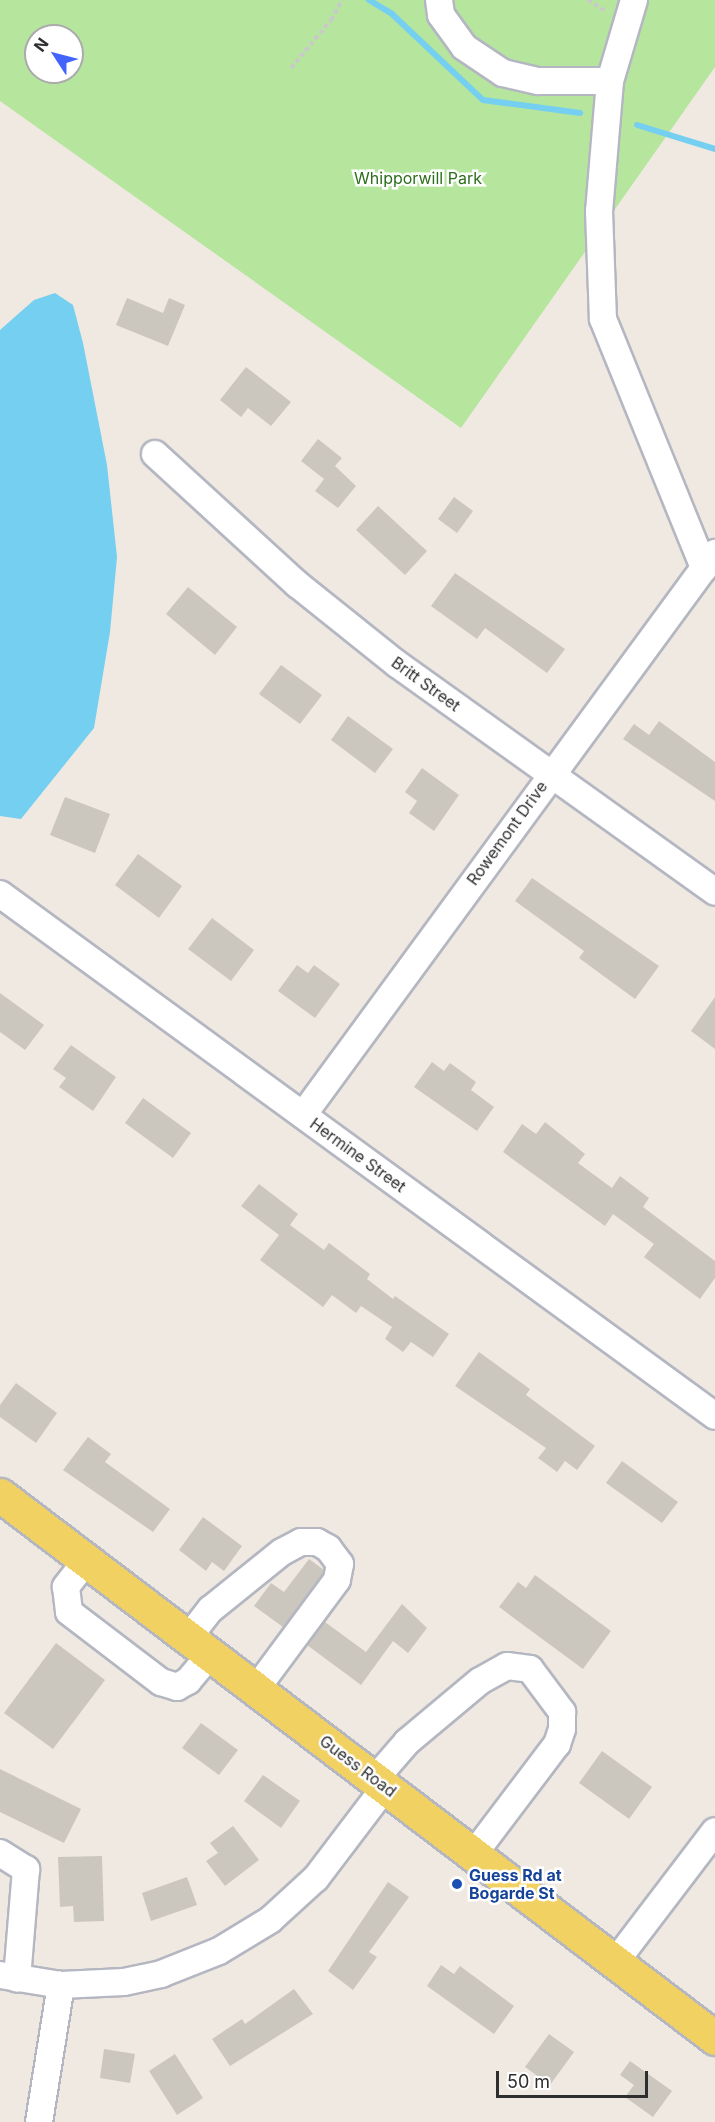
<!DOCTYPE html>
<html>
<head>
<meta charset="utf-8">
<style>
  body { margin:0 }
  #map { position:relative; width:715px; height:2122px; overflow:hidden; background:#efe9e1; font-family:Inter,sans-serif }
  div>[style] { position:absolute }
  .green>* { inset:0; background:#b6e59e }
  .water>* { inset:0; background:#75cff0 }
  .stream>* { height:6px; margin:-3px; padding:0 3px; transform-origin:3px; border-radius:3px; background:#75cff0 }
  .building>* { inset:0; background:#cbc7bf }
  .path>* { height:4px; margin-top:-2px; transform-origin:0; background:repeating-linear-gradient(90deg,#c9c9c9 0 4.5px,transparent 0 7.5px) }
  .roads { filter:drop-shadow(2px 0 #b4b7c1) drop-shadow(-2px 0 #b4b7c1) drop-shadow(0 2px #b4b7c1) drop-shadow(0 -2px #b4b7c1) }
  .minor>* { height:26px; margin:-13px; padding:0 13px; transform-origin:13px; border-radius:13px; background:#fff }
  .major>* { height:33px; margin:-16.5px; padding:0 16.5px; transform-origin:16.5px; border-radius:16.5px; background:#f2d163 }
  .dots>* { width:16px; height:16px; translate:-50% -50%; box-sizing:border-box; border:3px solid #fff; border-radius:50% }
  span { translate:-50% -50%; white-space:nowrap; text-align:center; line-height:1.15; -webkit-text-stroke:5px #fff; paint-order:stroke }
  .park-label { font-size:16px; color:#2c6e1b }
  .street-label { font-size:16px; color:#2e2e2e }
  .transit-label { font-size:16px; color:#164399; font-weight:700 }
  .left { translate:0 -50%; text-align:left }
  .north { position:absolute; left:24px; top:24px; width:60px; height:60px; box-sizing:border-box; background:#fff; border:2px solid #ababab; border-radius:50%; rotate:306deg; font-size:16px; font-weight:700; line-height:24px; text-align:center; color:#2e2e2e }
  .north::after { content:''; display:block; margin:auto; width:21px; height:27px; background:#4264fb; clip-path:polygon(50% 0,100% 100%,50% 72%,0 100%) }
  .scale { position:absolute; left:496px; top:2071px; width:152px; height:27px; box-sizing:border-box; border:3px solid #2e2e2e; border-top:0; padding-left:8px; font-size:18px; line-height:21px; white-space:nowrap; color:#2e2e2e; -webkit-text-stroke:4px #fff; paint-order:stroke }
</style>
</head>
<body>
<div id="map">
  <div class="green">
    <i style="clip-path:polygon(evenodd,0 0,715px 0,715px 67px,461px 428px,0 101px,0 0,36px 36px,72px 36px,72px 72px,36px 72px,36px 36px)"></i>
  </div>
  <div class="water">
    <i style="clip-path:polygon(55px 293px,73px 305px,83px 343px,107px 465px,117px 557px,110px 632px,94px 728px,21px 819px,0 816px,0 330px,34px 300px)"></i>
  </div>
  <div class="stream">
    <i style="left:369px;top:0;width:27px;rotate:31deg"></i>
    <i style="left:392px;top:14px;width:125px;rotate:43.4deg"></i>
    <i style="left:483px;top:100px;width:98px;rotate:7.6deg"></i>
    <i style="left:637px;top:125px;width:82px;rotate:17.1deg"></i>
  </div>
  <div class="building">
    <i style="clip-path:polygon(127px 298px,163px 313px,169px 298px,185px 305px,168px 346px,116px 325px)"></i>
    <i style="clip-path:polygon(246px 367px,291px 402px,271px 426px,248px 408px,241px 417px,220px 400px)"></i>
    <i style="clip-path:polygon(318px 439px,342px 458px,335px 466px,356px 486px,338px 508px,315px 491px,324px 479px,301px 461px)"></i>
    <i style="clip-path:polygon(454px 497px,473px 511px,457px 533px,438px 519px)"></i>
    <i style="clip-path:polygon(378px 506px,427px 551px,405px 575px,356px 530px)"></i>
    <i style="clip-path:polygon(455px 573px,565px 649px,547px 673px,485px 628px,477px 639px,431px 606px)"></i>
    <i style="clip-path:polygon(188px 587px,237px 627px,215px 655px,166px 614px)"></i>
    <i style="clip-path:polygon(281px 665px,322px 695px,300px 724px,259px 694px)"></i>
    <i style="clip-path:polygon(348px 716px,393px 749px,375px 773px,331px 740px)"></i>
    <i style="clip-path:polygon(659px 721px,715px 762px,715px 801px,623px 739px,634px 724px,649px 735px)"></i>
    <i style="clip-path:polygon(422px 768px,459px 795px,434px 831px,409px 813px,417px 801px,405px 792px)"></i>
    <i style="clip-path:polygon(65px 797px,110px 814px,95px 853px,50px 835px)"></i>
    <i style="clip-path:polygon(138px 854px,182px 886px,159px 918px,115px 885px)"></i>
    <i style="clip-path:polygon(532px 878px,659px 966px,635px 999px,579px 958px,584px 951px,515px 901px)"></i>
    <i style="clip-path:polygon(212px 918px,254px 950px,231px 981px,188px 949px)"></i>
    <i style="clip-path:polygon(297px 965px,308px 973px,314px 965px,340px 984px,315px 1018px,278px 991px)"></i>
    <i style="clip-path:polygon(0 993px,44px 1025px,25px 1050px,0 1032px)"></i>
    <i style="clip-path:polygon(715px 997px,715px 1049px,691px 1031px)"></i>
    <i style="clip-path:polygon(71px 1045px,116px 1077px,93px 1111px,59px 1087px,66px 1078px,53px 1069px)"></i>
    <i style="clip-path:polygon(432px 1062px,444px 1071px,450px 1063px,476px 1082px,471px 1090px,494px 1107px,477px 1131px,414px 1087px)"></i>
    <i style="clip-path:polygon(143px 1098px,191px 1133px,173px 1158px,125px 1123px)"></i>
    <i style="clip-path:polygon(545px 1122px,585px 1154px,578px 1163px,612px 1188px,620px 1176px,649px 1198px,643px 1207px,715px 1261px,715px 1278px,700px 1299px,644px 1257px,654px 1244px,613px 1214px,605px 1226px,503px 1152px,522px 1124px,536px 1134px)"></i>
    <i style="clip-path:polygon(259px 1184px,298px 1214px,290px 1225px,324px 1250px,329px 1243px,370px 1274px,367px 1279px,393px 1299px,395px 1296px,449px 1334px,433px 1357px,411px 1342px,403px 1352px,385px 1339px,392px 1327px,361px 1306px,356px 1313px,332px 1295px,323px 1307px,260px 1260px,279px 1235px,241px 1206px)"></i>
    <i style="clip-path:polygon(479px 1352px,530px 1389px,526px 1395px,595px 1446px,577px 1470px,565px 1461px,557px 1472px,538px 1458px,546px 1448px,455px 1386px)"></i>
    <i style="clip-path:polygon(16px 1383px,57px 1413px,36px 1443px,0 1417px,0 1405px)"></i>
    <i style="clip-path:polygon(88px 1437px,111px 1454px,105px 1462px,170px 1509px,153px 1532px,63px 1470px)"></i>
    <i style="clip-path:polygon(622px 1461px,678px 1502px,662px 1523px,606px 1483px)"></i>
    <i style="clip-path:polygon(203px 1517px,242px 1546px,224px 1571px,212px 1562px,206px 1571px,179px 1550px)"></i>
    <i style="clip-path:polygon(309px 1559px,324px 1570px,323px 1574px,283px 1627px,254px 1606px,271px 1583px,284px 1592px)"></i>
    <i style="clip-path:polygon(535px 1575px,611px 1631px,583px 1669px,499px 1607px,518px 1582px,526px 1588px)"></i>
    <i style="clip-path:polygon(402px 1604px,427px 1628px,408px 1653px,393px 1641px,361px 1685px,307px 1645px,325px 1622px,366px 1652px)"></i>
    <i style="clip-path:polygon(56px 1643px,105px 1680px,53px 1749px,4px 1713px)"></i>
    <i style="clip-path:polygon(201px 1723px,238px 1750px,219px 1775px,182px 1748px)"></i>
    <i style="clip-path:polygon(602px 1751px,652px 1787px,629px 1819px,579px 1783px)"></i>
    <i style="clip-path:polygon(0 1769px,81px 1809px,64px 1843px,0 1812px)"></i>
    <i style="clip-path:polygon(263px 1775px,300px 1801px,281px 1828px,244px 1801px)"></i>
    <i style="clip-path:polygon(233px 1826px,259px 1860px,225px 1886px,206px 1861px,218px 1853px,210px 1843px)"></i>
    <i style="clip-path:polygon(102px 1856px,104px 1921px,74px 1922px,73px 1906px,60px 1907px,58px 1857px)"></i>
    <i style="clip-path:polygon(187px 1877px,197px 1905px,151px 1921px,142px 1893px)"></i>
    <i style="clip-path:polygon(388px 1882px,409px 1897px,369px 1952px,377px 1957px,353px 1990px,328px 1971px)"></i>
    <i style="clip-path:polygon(441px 1965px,454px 1974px,460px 1966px,514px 2006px,494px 2034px,427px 1986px)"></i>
    <i style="clip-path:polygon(294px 1989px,313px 2014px,230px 2066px,212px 2039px,242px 2019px,245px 2024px)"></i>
    <i style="clip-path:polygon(549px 2034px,574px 2052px,550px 2085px,525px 2067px)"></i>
    <i style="clip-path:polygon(104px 2049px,135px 2054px,130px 2083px,100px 2078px)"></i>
    <i style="clip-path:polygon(175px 2054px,203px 2098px,177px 2115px,149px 2071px)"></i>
    <i style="clip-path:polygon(630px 2061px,672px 2091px,653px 2117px,625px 2097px,634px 2085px,620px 2075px)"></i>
  </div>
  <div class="path">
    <i style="left:588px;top:0;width:22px;rotate:32deg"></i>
    <i style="left:291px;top:68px;width:62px;rotate:-50.2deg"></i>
    <i style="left:331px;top:20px;width:23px;rotate:-61deg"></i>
  </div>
  <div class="roads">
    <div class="minor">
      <i style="left:439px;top:0;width:15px;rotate:82deg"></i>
      <i style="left:441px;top:15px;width:39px;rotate:54deg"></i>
      <i style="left:464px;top:47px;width:47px;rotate:33.7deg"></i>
      <i style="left:503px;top:73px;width:36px;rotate:13deg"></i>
      <i style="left:538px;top:81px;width:72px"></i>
      <i style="left:634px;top:0;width:84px;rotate:106.5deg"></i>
      <i style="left:610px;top:81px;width:130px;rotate:94.8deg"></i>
      <i style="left:599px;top:211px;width:108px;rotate:87.9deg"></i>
      <i style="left:603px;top:319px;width:269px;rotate:67.9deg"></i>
      <i style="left:155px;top:454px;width:193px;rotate:42.5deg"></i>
      <i style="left:297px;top:584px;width:128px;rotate:38.7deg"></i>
      <i style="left:397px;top:664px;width:391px;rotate:35.6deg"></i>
      <i style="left:0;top:894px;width:885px;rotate:36.13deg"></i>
      <i style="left:303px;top:1115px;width:697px;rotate:-53.76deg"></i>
      <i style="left:86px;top:1561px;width:33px;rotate:128deg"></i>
      <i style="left:66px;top:1587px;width:25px;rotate:83deg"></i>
      <i style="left:69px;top:1612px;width:116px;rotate:37.3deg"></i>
      <i style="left:161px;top:1682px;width:17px;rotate:17deg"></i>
      <i style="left:177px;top:1687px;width:13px;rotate:-29deg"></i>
      <i style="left:188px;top:1681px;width:34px;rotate:-50deg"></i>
      <i style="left:188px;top:1638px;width:37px;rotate:-52deg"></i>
      <i style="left:211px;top:1609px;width:91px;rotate:-38.8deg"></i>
      <i style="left:282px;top:1552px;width:21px;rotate:-28deg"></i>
      <i style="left:301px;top:1542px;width:16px"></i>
      <i style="left:317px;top:1542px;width:13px;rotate:29deg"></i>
      <i style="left:328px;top:1548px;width:20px;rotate:53deg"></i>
      <i style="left:340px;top:1564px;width:16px;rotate:101deg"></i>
      <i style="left:337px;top:1580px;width:136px;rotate:126.6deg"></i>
      <i style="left:375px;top:1779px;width:49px;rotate:-49.1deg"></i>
      <i style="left:407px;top:1742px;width:95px;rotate:-39.9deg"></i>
      <i style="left:480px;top:1681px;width:31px;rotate:-29deg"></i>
      <i style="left:507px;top:1666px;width:23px;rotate:7deg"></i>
      <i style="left:530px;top:1669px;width:54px;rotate:53.3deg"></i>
      <i style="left:562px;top:1712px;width:17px;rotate:90deg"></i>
      <i style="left:562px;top:1729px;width:16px;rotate:108deg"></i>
      <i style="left:557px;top:1744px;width:139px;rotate:127.1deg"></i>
      <i style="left:0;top:1853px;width:31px;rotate:32deg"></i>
      <i style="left:26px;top:1869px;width:110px;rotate:94.7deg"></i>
      <i style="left:616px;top:1961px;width:163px;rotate:-52.7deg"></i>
      <i style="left:0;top:1975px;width:62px;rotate:9.3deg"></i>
      <i style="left:61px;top:1985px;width:63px;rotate:-2.7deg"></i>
      <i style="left:124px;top:1982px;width:38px;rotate:-12deg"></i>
      <i style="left:161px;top:1974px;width:62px;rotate:-21.6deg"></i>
      <i style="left:219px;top:1951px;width:60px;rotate:-31.3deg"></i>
      <i style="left:270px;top:1920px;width:62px;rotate:-42.4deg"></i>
      <i style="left:316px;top:1878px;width:114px;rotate:-52.8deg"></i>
      <i style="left:39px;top:2122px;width:139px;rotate:-80.9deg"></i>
    </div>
    <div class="major">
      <i style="left:0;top:1495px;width:898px;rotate:37.21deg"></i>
    </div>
  </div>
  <div class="dots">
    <i style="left:457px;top:1884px;background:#1a4fb4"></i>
  </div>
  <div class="park-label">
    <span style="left:418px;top:178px">Whipporwill Park</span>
  </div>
  <div class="street-label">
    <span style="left:426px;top:684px;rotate:36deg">Britt Street</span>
    <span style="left:507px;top:833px;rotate:-54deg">Rowemont Drive</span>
    <span style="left:358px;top:1155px;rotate:36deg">Hermine Street</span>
    <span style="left:358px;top:1766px;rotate:37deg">Guess Road</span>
  </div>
  <div class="transit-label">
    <span class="left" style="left:469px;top:1884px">Guess Rd at<br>Bogarde St</span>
  </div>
  <div class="north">N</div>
  <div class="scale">50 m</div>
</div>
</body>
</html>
